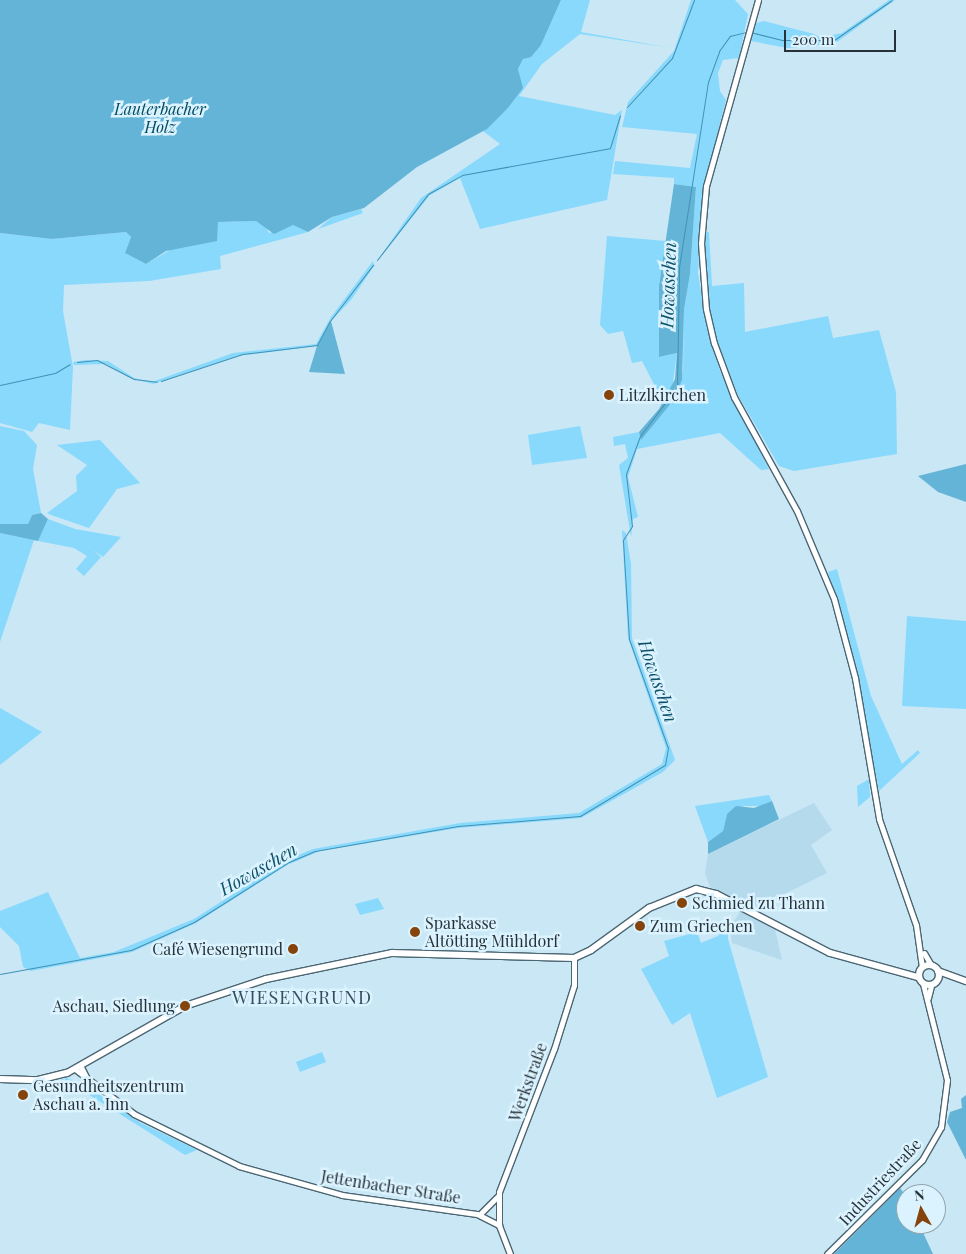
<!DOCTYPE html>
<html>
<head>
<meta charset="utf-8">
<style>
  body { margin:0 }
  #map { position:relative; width:966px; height:1254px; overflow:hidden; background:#c9e7f5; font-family:"Playfair Display",serif }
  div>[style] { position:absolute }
  .built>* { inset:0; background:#b5daec }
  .green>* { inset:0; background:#89d9fd }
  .forest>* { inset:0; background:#64b4d7 }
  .stream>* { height:1px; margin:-0.5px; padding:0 0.5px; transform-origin:0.5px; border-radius:0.5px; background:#4092b4 }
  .roads { filter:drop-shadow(1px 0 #4c6672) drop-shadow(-1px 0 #4c6672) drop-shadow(0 1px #4c6672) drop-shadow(0 -1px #4c6672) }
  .minor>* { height:5px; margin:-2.5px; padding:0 2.5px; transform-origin:2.5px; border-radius:2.5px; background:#fff }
  .major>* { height:6px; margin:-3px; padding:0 3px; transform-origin:3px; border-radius:3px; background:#fff }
  .major>.ring { margin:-3px; padding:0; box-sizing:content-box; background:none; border:6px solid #fff; border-radius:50% }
  .dots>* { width:14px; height:14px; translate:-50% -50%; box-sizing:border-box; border:2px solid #dbf3ff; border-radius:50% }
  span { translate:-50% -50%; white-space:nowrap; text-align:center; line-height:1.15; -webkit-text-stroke:5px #dbf3ff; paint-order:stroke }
  .park-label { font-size:16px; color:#014a61; font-style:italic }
  .poi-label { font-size:16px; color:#273238 }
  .left { translate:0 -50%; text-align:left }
  .right { translate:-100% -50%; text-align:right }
  .street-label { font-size:16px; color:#273238 }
  .water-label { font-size:18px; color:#0e5169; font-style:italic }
  .neighbourhood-label { font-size:18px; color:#354f5a; letter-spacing:1px }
  .north { position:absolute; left:896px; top:1184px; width:50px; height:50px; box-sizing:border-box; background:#dbf3ff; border:1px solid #93a6af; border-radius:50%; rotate:353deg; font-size:14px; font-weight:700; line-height:20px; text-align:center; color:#273238 }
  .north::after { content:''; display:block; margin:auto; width:18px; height:22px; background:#84440c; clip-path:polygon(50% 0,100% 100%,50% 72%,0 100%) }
  .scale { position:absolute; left:784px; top:30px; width:112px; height:22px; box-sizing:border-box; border:2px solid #273238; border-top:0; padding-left:6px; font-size:15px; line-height:18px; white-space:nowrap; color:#273238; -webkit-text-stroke:4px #dbf3ff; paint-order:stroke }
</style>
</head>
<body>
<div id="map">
  <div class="built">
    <i style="clip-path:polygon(814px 803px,832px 830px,811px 845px,827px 873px,754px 909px,710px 887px,705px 873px,708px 854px)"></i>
    <i style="clip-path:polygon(741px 910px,775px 929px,782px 960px,732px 943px,730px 928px)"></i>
  </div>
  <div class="green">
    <i style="clip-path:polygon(561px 0,590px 0,581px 32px,671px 48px,580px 34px,542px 64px,519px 96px,615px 115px,622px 110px,607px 200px,480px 229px,460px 178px,430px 195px,375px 264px,421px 198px,500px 144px,483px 131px,508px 108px,522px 88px,518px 69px,523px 59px,541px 45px)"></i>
    <i style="clip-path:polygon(691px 0,735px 0,748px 14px,739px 58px,723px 60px,718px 73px,720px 91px,726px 100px,703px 192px,698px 273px,707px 329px,720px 371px,769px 469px,761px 470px,720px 433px,637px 449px,628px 477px,638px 517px,633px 519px,631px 537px,619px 465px,628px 458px,625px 444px,614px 446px,613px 437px,639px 432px,641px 439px,678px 393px,683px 370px,684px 310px,690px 274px,696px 187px,674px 184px,674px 178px,613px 174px,615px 161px,690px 168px,697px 134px,622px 127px,628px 102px,674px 51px)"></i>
    <i style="clip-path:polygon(889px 0,895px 0,837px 42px,828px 36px,842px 33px)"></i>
    <i style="clip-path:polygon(764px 21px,814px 34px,832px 44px,787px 48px,751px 41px,756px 23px)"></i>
    <i style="clip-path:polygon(361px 209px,363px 213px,318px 229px,332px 217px)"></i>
    <i style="clip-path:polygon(256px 221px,264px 224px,269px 233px,293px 225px,308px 232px,220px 256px,221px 269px,149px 281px,64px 285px,63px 311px,73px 367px,70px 430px,39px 423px,32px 432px,0 423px,0 233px,52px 239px,126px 232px,131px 237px,125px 253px,146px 264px,218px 222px)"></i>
    <i style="clip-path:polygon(704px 232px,709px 232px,712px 286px,744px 283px,745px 332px,828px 316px,833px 338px,879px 330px,896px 392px,897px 454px,794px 471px,779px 466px,738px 395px,717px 343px,706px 291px)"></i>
    <i style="clip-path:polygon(607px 236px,666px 241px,659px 286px,659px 357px,677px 353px,672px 389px,658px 392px,642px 361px,632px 363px,623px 331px,608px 334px,600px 325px)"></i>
    <i style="clip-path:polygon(373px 261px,374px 266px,351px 300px,331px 321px,317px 346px,238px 356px,153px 384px,130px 378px,106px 364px,74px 365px,73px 362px,86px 360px,108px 361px,134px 378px,152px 382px,233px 353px,316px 344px,331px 317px)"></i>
    <i style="clip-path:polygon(0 426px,24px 431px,37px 445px,33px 469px,41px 513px,32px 515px,28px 524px,0 524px)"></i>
    <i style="clip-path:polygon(580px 426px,587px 458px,532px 465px,528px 435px)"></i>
    <i style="clip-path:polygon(100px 440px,140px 483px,117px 489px,89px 528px,51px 515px,47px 513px,77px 491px,76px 476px,87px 465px,57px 445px)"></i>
    <i style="clip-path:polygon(48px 519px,75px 529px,121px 537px,103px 557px,93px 550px,101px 557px,84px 576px,76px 569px,87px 556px,74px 548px,38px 541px)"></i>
    <i style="clip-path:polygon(622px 530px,626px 533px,631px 564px,632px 638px,675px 760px,663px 772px,581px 818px,458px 828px,320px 851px,287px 865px,196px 923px,132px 952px,31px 971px,23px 967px,19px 946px,0 927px,0 911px,48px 892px,80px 958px,114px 952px,194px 919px,286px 860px,313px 849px,460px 823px,579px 813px,662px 764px,666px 748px,628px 638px)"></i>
    <i style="clip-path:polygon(0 533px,34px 540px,0 642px)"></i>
    <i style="clip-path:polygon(837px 569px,871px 696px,902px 764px,918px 750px,920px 753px,879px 791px,857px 678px,828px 572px)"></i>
    <i style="clip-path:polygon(907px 616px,966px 621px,966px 709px,902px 706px)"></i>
    <i style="clip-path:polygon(0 708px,42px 732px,0 765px)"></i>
    <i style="clip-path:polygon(869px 779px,870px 797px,858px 807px,857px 786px)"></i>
    <i style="clip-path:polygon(769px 795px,772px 801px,763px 806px,744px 806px,727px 814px,723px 831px,708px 842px,695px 806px)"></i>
    <i style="clip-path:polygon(378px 898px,384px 909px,360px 915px,355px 904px)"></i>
    <i style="clip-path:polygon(728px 924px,728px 939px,768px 1077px,717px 1098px,690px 1013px,672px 1025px,641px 969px,669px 956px,664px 941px,697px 932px,701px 943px,718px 936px)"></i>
    <i style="clip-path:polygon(322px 1052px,326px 1062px,300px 1072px,296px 1062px)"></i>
    <i style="clip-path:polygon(67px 1078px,85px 1085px,141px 1123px,197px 1150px,185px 1155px,72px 1084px,63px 1086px,61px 1080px)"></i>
  </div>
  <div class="forest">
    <i style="clip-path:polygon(0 0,561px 0,541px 45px,531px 57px,523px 59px,518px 69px,523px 88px,508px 108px,487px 129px,417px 167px,364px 208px,332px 217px,308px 232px,293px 225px,274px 234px,256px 221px,218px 222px,217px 241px,166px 251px,146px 264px,125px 253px,131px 237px,126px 232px,52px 239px,0 233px)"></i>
    <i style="clip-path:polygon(674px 184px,696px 187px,690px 274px,684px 310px,682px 380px,672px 402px,641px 440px,639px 432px,659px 409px,675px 379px,677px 353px,659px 357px,659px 286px)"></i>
    <i style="clip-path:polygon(331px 321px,345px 374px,309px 372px,317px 346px)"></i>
    <i style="clip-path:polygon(966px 464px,966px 502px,938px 492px,918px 476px)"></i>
    <i style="clip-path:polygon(41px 513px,48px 519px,38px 541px,0 533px,0 524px,28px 524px,32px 515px)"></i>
    <i style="clip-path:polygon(772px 801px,779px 819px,708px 854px,708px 842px,723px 831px,727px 814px,736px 806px,754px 808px)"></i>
    <i style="clip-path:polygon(966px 1095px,966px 1160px,947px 1122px,950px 1112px,962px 1108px,961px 1099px)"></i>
    <i style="clip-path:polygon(900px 1188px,906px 1196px,906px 1224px,919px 1224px,933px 1254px,834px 1254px)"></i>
  </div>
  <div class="stream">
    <i style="left:750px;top:32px;width:34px;rotate:14deg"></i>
    <i style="left:783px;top:40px;width:51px"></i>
    <i style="left:834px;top:40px;width:70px;rotate:-34.6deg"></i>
    <i style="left:627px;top:107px;width:67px;rotate:-47.4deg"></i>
    <i style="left:672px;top:58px;width:62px;rotate:-69.2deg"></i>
    <i style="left:377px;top:260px;width:83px;rotate:-52.3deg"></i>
    <i style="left:428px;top:194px;width:39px;rotate:-29deg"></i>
    <i style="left:462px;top:175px;width:150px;rotate:-10.3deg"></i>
    <i style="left:610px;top:148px;width:34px;rotate:-73deg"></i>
    <i style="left:77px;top:362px;width:20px;rotate:-6deg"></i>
    <i style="left:97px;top:360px;width:42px;rotate:27.2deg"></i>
    <i style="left:134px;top:379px;width:23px;rotate:7deg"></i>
    <i style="left:161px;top:381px;width:85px;rotate:-18.4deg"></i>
    <i style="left:242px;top:354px;width:76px;rotate:-6.8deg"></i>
    <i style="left:317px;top:345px;width:27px;rotate:-62deg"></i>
    <i style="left:330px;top:321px;width:71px;rotate:-52.5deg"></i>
    <i style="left:0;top:385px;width:56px;rotate:-12.3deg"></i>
    <i style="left:55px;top:373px;width:17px;rotate:-31deg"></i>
    <i style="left:0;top:974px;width:133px;rotate:-10.4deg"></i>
    <i style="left:131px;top:950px;width:69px;rotate:-24deg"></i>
    <i style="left:194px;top:922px;width:112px;rotate:-32.3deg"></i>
    <i style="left:289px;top:862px;width:28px;rotate:-23deg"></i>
    <i style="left:315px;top:851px;width:145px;rotate:-9.9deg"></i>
    <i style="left:458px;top:826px;width:122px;rotate:-4.7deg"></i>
    <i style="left:580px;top:816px;width:99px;rotate:-31deg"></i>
    <i style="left:665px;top:765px;width:17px;rotate:-80deg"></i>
    <i style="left:668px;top:748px;width:116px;rotate:-109.7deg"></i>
    <i style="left:629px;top:639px;width:99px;rotate:-93.5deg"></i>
    <i style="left:623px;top:540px;width:17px;rotate:-57deg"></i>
    <i style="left:632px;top:526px;width:52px;rotate:-96.6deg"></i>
    <i style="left:626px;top:474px;width:40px;rotate:-69.8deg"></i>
    <i style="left:640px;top:436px;width:61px;rotate:-52.9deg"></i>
    <i style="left:677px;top:387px;width:120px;rotate:-89deg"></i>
    <i style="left:679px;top:267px;width:187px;rotate:-81.1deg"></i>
    <i style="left:708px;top:82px;width:33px;rotate:-70deg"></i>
    <i style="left:719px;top:51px;width:19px;rotate:-54deg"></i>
    <i style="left:730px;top:36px;width:16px;rotate:-14deg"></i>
  </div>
  <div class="roads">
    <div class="minor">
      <i style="left:758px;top:0;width:193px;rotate:105.6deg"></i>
      <i style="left:706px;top:186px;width:57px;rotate:95deg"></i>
      <i style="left:701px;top:243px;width:66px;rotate:85.7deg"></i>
      <i style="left:706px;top:309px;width:35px;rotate:77deg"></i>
      <i style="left:714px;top:343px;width:58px;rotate:69.7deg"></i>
      <i style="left:734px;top:397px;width:130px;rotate:61.1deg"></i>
      <i style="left:797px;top:511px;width:95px;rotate:67.2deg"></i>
      <i style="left:834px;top:599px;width:82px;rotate:75.1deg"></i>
      <i style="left:855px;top:678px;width:143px;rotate:80.3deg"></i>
      <i style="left:879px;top:819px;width:112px;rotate:70.8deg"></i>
      <i style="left:916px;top:925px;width:42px;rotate:81.9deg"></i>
      <i style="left:924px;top:953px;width:14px;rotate:60deg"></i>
      <i style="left:928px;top:998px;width:12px;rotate:-76deg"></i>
      <i style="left:81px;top:1067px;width:13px;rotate:63deg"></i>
      <i style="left:75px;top:1069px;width:74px;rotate:37.3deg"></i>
      <i style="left:134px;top:1114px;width:117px;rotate:26.3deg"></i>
      <i style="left:239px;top:1166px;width:107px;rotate:15.7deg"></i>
      <i style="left:342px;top:1195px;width:136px;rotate:8deg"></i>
      <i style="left:477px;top:1214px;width:25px;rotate:27deg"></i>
      <i style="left:481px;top:1213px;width:23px;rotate:-45deg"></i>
      <i style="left:510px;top:1254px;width:31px;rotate:-111deg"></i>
      <i style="left:499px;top:1225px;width:33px;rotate:-90deg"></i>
      <i style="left:499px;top:1192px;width:153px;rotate:-69deg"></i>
      <i style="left:554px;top:1049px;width:67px;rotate:-72.6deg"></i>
      <i style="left:574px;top:985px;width:27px;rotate:-90deg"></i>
      <i style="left:827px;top:1254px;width:134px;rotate:-44.7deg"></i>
      <i style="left:922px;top:1160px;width:38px;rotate:-60deg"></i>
      <i style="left:941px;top:1127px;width:47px;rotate:-82.7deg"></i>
      <i style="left:947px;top:1080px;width:99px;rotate:-104deg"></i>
    </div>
    <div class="major">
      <i class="ring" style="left:919px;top:965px;width:14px;height:14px"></i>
      <i style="left:938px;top:971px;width:30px;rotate:20deg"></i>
      <i style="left:0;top:1079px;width:38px;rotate:2deg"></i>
      <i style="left:38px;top:1080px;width:30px;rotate:-14deg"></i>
      <i style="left:67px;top:1073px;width:136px;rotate:-29.6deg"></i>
      <i style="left:185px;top:1006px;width:85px;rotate:-18.4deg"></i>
      <i style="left:266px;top:979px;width:129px;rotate:-11.7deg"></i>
      <i style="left:392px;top:953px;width:182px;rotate:1.6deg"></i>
      <i style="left:574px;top:958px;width:19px;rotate:-25deg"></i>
      <i style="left:591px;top:950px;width:72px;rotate:-35.9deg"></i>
      <i style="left:649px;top:908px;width:51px;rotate:-22deg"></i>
      <i style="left:696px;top:889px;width:21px;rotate:14deg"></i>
      <i style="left:716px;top:894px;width:128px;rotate:27.4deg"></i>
      <i style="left:830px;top:953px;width:91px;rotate:15.3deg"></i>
    </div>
  </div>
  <div class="dots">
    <i style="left:609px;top:395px;background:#84440c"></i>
    <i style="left:682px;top:903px;background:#84440c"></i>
    <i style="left:640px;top:926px;background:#84440c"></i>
    <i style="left:415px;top:932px;background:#84440c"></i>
    <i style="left:293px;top:949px;background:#84440c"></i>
    <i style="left:185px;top:1006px;background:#84440c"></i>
    <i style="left:23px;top:1095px;background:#84440c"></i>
  </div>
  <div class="park-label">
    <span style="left:160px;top:118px">Lauterbacher<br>Holz</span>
  </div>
  <div class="poi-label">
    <span class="left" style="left:619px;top:395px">Litzlkirchen</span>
    <span class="left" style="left:692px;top:903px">Schmied zu Thann</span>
    <span class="left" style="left:425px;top:932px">Sparkasse<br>Altötting Mühldorf</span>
    <span class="left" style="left:650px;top:926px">Zum Griechen</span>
    <span class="right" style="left:283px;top:949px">Café Wiesengrund</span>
    <span class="right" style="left:175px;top:1006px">Aschau, Siedlung</span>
    <span class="left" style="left:33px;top:1095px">Gesundheitszentrum<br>Aschau a. Inn</span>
  </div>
  <div class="street-label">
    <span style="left:528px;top:1082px;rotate:-70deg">Werkstraße</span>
    <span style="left:880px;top:1182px;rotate:-47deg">Industriestraße</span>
    <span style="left:391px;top:1187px;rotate:9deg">Jettenbacher Straße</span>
  </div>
  <div class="water-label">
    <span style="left:668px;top:285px;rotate:-88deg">Howaschen</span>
    <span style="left:658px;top:681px;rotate:71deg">Howaschen</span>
    <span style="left:258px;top:869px;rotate:-30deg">Howaschen</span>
  </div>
  <div class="neighbourhood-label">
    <span style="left:302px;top:997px">WIESENGRUND</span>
  </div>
  <div class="north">N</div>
  <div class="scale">200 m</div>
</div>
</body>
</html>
